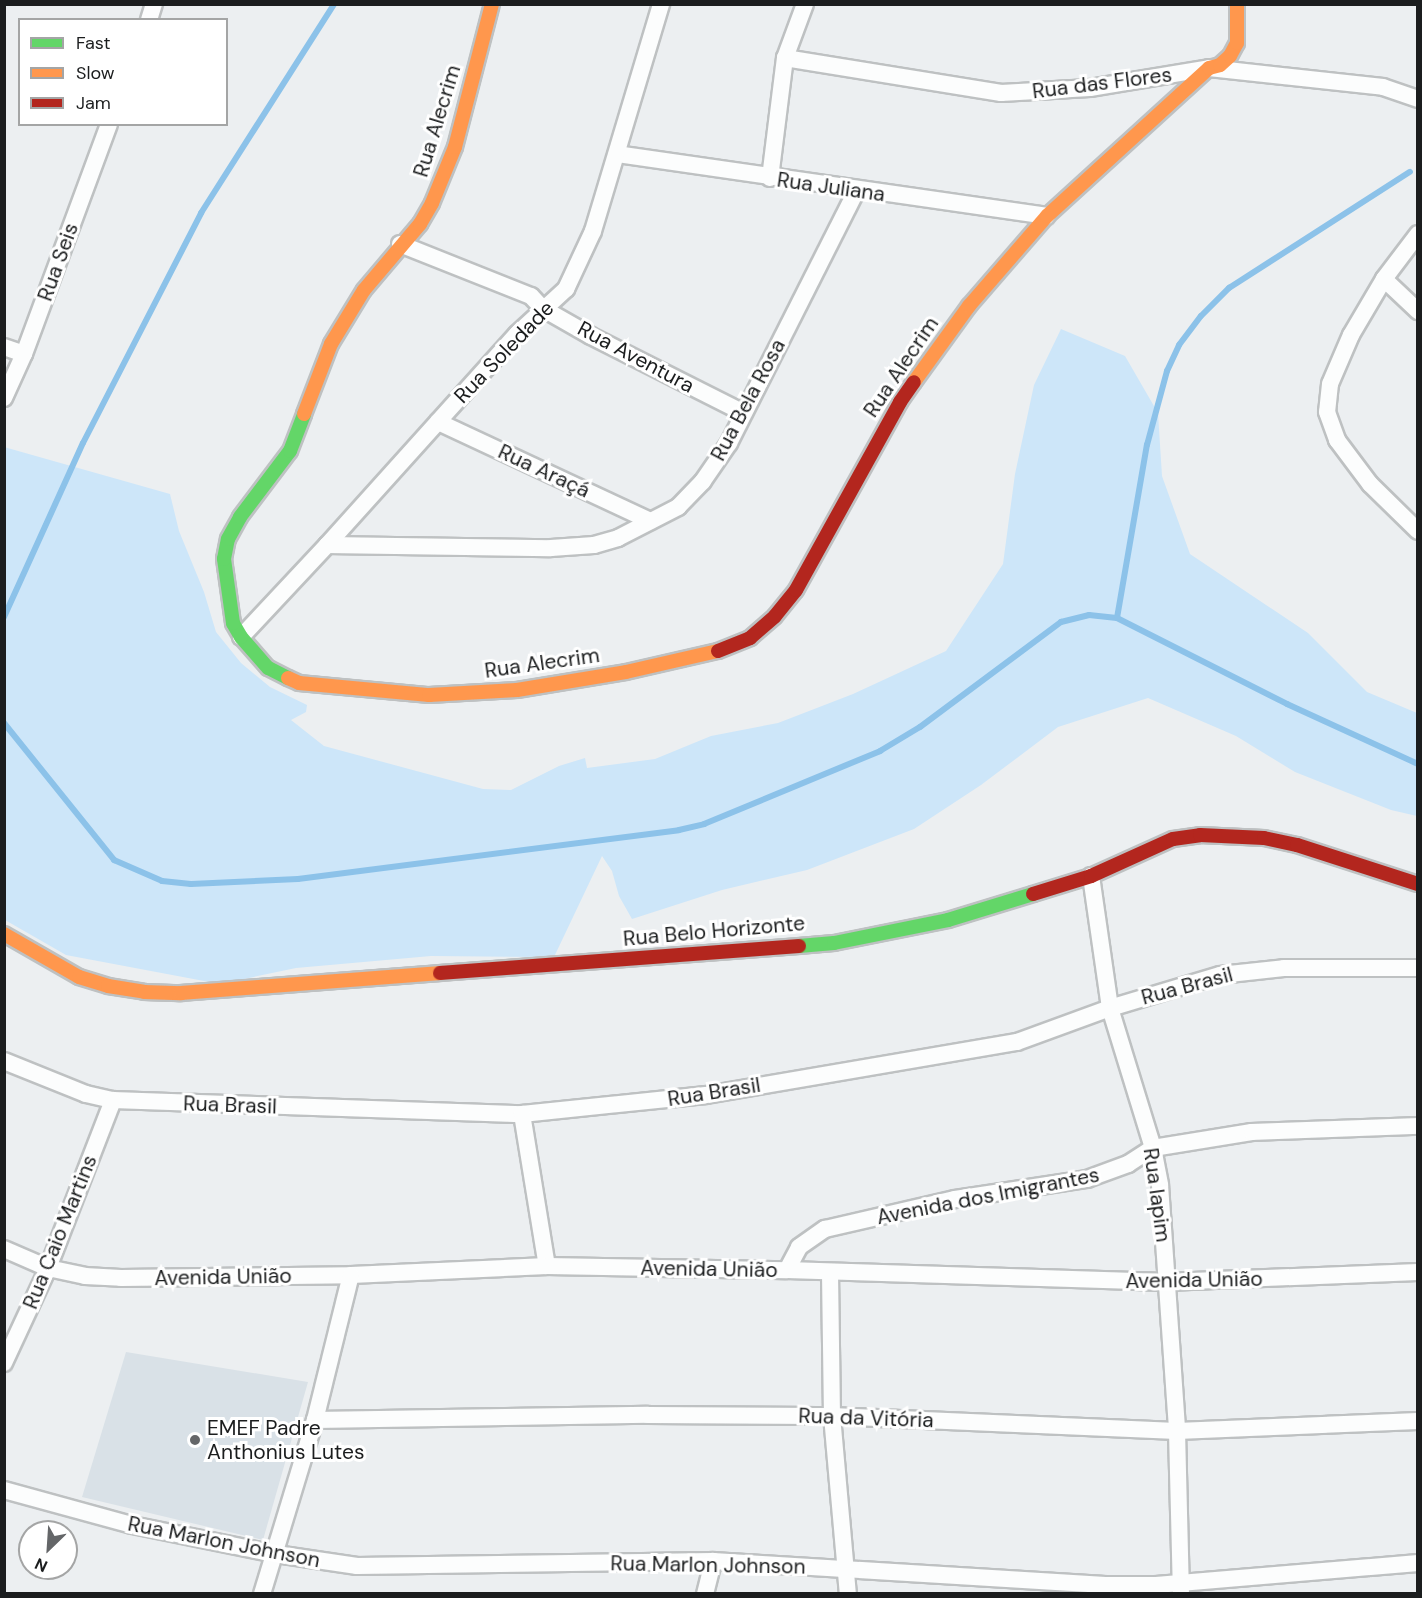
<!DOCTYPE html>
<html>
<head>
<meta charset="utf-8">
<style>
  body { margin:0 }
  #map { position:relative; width:1422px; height:1598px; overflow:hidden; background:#eceff1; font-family:"DM Sans",sans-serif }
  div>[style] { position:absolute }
  .built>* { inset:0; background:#d9e1e7 }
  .green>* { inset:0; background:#cde6f9 }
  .stream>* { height:6px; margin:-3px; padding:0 3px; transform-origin:3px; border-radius:3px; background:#8cc2e9 }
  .roads { filter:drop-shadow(2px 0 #bec1c2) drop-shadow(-2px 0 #bec1c2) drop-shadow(0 2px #bec1c2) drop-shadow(0 -2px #bec1c2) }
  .street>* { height:16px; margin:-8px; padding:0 8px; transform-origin:8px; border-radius:8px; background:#fcfdfd }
  .fast>* { height:14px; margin:-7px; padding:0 7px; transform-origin:7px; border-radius:7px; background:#63d668 }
  .slow>* { height:14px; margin:-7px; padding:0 7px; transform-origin:7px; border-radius:7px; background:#ff974d }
  .jam>* { height:14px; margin:-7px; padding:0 7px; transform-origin:7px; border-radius:7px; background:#b3261e }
  .dots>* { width:16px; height:16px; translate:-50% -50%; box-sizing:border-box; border:3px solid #fff; border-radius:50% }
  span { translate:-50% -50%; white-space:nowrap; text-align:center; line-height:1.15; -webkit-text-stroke:6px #fff; paint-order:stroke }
  .street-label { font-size:21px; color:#1b1d1e }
  .poi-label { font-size:21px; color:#1b1d1e }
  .left { translate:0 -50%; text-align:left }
  .frame { position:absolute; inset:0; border:6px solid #1b1d1e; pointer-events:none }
  .legend { position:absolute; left:18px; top:18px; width:210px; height:108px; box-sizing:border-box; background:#fff; border:2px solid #a4a5a5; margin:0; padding:8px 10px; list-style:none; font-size:18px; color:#1b1d1e }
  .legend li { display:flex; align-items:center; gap:12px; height:30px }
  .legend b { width:30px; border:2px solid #a4a5a5 }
  .north { position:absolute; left:18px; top:1520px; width:60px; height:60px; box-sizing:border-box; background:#fff; border:2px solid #a4a5a5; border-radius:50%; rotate:205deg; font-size:16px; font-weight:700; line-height:24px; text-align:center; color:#1b1d1e }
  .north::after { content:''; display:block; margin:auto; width:21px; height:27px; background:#646668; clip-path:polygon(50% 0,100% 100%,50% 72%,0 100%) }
</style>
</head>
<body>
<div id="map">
  <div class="built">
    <i style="clip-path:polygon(126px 1352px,308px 1382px,263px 1540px,82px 1497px)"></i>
  </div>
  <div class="green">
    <i style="clip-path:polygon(1061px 329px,1125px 356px,1158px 413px,1162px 476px,1190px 554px,1308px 633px,1367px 692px,1417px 713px,1417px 816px,1391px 810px,1295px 772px,1236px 736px,1148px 698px,1058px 727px,981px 785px,914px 829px,807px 870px,722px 890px,632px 919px,619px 896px,612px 871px,602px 856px,554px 957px,431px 956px,296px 968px,220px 984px,66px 955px,5px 920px,4px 447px,170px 494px,179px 531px,204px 592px,216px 632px,241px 663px,270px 687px,307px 705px,306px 712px,291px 720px,324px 746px,483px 789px,511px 790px,559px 766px,585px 758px,587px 768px,655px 759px,711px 736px,778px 723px,853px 694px,946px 651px,1003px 564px,1015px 474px,1034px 385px)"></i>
  </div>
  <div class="stream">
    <i style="left:4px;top:617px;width:191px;rotate:-65.6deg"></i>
    <i style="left:83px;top:443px;width:259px;rotate:-62.8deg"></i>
    <i style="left:201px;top:213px;width:248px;rotate:-57.5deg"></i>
    <i style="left:1117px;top:618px;width:176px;rotate:-80.2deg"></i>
    <i style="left:1147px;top:445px;width:77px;rotate:-74.9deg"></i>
    <i style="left:1167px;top:371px;width:29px;rotate:-65deg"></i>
    <i style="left:1179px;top:345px;width:36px;rotate:-53deg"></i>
    <i style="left:1201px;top:316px;width:40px;rotate:-45deg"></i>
    <i style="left:1229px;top:288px;width:215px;rotate:-32.7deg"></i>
    <i style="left:4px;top:723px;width:176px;rotate:51.2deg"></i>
    <i style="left:114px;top:860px;width:52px;rotate:23.6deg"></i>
    <i style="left:162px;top:881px;width:29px;rotate:6deg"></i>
    <i style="left:191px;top:884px;width:107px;rotate:-2.7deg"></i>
    <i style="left:298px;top:879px;width:384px;rotate:-7.3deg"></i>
    <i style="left:679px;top:830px;width:26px;rotate:-13deg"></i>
    <i style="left:704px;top:824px;width:191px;rotate:-22.5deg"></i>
    <i style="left:880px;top:751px;width:47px;rotate:-31deg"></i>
    <i style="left:920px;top:727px;width:176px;rotate:-36.7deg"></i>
    <i style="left:1061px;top:622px;width:29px;rotate:-14deg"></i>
    <i style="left:1089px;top:615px;width:28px;rotate:6deg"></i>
    <i style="left:1117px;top:618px;width:191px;rotate:26.8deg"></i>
    <i style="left:1287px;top:704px;width:144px;rotate:24.6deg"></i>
  </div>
  <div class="roads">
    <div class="street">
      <i style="left:149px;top:20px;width:17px;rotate:-73deg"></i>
      <i style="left:785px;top:58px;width:219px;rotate:9.2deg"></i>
      <i style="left:1001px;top:93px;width:89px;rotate:-3.2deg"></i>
      <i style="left:1090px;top:88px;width:121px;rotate:-9.5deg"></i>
      <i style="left:1209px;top:68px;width:175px;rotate:6.2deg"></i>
      <i style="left:1383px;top:87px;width:37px;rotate:19deg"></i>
      <i style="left:617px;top:154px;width:434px;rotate:8.2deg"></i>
      <i style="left:770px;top:178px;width:121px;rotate:-82.9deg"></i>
      <i style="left:785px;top:58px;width:58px;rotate:-69.7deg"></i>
      <i style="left:1418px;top:234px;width:56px;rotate:127.1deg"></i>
      <i style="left:1384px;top:279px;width:65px;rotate:120.5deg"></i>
      <i style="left:1351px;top:335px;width:53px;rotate:113.2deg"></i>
      <i style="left:1330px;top:384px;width:28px;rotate:96deg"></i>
      <i style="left:1327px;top:412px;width:30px;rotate:70deg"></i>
      <i style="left:1337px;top:440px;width:55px;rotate:53.1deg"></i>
      <i style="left:1370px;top:484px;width:67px;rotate:44.4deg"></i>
      <i style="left:400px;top:244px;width:141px;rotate:21.7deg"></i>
      <i style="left:531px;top:296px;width:16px;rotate:47deg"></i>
      <i style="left:542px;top:308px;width:56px;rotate:29.7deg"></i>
      <i style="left:591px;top:336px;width:169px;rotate:26.7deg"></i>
      <i style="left:1384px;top:279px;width:47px;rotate:43.3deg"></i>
      <i style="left:4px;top:347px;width:21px;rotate:19deg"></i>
      <i style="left:4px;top:398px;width:48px;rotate:-65.6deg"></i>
      <i style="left:24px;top:354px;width:245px;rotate:-69.7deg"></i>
      <i style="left:438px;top:422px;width:234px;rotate:25deg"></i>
      <i style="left:327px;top:545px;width:224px;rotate:0.8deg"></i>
      <i style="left:551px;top:548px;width:43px;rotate:-4deg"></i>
      <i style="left:594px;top:545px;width:25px;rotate:-16deg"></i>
      <i style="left:618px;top:538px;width:68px;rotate:-27.3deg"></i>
      <i style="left:678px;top:507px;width:36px;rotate:-46deg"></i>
      <i style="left:703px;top:481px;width:46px;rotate:-55.6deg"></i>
      <i style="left:729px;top:443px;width:284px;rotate:-63.2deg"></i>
      <i style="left:241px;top:637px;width:126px;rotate:-46.9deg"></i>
      <i style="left:327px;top:545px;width:284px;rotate:-48deg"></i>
      <i style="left:517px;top:334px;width:67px;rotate:-42.6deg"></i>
      <i style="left:566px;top:289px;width:64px;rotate:-65deg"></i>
      <i style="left:593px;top:231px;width:237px;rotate:-73.3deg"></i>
      <i style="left:1091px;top:876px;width:133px;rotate:81.8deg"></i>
      <i style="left:1110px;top:1008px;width:146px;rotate:72.9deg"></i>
      <i style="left:1153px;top:1148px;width:38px;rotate:79deg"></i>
      <i style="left:1160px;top:1185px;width:247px;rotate:86deg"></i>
      <i style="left:1177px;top:1431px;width:162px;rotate:88.6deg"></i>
      <i style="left:4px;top:1061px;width:88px;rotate:21.9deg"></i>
      <i style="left:86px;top:1094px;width:28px;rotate:13deg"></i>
      <i style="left:113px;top:1100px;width:409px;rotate:2deg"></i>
      <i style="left:522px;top:1114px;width:185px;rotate:-5.9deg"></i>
      <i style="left:706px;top:1095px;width:315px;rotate:-9.7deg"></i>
      <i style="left:1017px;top:1042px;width:99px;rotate:-20.1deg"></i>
      <i style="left:1110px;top:1008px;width:115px;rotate:-16.7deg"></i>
      <i style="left:1220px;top:975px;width:64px;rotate:-6.2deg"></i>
      <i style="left:1284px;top:968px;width:134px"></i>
      <i style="left:522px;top:1114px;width:154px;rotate:80.7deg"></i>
      <i style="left:4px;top:1249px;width:48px;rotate:23.4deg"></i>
      <i style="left:48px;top:1268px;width:38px;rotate:12deg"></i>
      <i style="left:85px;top:1276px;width:36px;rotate:3deg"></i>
      <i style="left:121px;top:1278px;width:230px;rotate:-0.7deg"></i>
      <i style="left:351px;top:1275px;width:196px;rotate:-2.6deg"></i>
      <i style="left:547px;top:1266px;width:240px;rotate:1deg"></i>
      <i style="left:787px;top:1270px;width:380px;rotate:1.8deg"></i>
      <i style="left:1167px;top:1282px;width:251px;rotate:-2.3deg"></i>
      <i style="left:787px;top:1270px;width:26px;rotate:-62deg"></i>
      <i style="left:799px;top:1247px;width:32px;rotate:-35deg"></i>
      <i style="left:825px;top:1229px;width:133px;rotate:-13deg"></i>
      <i style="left:955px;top:1199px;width:134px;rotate:-8.6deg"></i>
      <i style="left:1087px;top:1179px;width:44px;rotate:-20.1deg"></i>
      <i style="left:1128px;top:1164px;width:30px;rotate:-33deg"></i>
      <i style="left:1153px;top:1148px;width:100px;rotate:-9.2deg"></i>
      <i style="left:1252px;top:1132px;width:166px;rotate:-2.1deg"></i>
      <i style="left:830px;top:1273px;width:143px;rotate:89.2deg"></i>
      <i style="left:832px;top:1416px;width:179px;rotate:84.9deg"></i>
      <i style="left:4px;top:1363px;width:105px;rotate:-65.1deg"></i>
      <i style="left:48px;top:1268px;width:180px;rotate:-68.8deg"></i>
      <i style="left:315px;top:1420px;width:333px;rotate:-0.9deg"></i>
      <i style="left:648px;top:1415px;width:184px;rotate:0.3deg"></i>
      <i style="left:832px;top:1416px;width:345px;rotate:2.5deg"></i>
      <i style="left:1177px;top:1431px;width:241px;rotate:-2.4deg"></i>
      <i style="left:4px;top:1490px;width:133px;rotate:15.3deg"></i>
      <i style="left:132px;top:1525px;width:147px;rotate:11.4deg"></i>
      <i style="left:276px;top:1554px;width:82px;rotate:8.4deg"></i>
      <i style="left:357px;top:1566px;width:356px;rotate:-0.8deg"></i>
      <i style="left:713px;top:1561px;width:393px;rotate:3.5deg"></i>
      <i style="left:1105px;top:1585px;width:51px"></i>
      <i style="left:1156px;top:1585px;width:263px;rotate:-4.8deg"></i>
      <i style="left:262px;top:1594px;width:182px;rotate:-73.1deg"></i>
      <i style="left:315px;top:1420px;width:149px;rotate:-76.1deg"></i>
      <i style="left:705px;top:1594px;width:34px;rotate:-76deg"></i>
    </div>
    <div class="fast">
      <i style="left:288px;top:678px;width:22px;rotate:-153deg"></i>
      <i style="left:268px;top:668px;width:41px;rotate:-131.1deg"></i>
      <i style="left:241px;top:637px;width:16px;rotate:-120deg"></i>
      <i style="left:233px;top:623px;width:65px;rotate:-98deg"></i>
      <i style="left:224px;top:559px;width:20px;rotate:-79deg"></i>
      <i style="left:228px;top:539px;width:25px;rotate:-61deg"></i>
      <i style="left:240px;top:517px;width:83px;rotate:-52.9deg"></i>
      <i style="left:290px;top:451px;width:40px;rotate:-69deg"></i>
      <i style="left:799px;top:946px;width:35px;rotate:-5deg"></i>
      <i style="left:834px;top:943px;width:116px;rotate:-11.4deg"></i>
      <i style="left:948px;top:920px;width:89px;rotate:-17deg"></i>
    </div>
    <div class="slow">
      <i style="left:914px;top:382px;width:94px;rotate:-54.1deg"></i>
      <i style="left:969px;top:306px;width:119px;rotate:-49.1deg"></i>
      <i style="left:1047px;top:216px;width:219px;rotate:-42.4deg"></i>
      <i style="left:1209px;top:68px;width:11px;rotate:-15deg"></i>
      <i style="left:1220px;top:65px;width:13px;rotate:-42deg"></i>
      <i style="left:1230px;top:56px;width:15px;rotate:-62deg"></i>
      <i style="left:1237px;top:43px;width:39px;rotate:-90deg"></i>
      <i style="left:304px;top:414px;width:75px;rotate:-68.9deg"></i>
      <i style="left:331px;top:344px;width:63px;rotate:-58.6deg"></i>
      <i style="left:364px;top:290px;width:87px;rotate:-49.7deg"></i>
      <i style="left:420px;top:224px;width:24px;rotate:-60deg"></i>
      <i style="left:432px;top:203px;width:61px;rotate:-67.7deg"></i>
      <i style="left:455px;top:147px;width:148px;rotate:-75.5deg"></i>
      <i style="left:288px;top:678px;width:12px;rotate:24deg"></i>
      <i style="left:299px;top:683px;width:131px;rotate:5.3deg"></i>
      <i style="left:429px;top:695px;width:88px;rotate:-3.3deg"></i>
      <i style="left:517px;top:690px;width:110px;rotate:-9.4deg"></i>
      <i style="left:626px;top:672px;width:94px;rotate:-12.9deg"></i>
      <i style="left:4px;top:934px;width:86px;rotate:29.8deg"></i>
      <i style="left:79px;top:977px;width:30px;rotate:17deg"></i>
      <i style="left:108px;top:986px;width:36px;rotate:9deg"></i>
      <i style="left:144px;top:992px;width:37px;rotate:2deg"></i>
      <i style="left:181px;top:993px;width:260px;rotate:-4.4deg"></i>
    </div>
    <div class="jam">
      <i style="left:718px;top:651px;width:35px;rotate:-22deg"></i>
      <i style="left:750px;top:638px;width:33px;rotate:-41deg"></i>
      <i style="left:775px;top:616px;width:33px;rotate:-51deg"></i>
      <i style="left:796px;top:590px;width:215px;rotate:-61deg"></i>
      <i style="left:900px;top:402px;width:24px;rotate:-55deg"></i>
      <i style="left:1033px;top:894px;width:61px;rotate:-17.2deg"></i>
      <i style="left:1091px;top:876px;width:90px;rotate:-24.3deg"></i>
      <i style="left:1173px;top:839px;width:27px;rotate:-8deg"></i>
      <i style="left:1200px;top:835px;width:64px;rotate:2.7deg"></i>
      <i style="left:1264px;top:838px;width:34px;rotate:12deg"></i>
      <i style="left:1297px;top:845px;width:127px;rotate:17.9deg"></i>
      <i style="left:440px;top:973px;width:360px;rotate:-4.3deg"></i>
    </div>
  </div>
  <div class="dots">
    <i style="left:195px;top:1440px;background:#646668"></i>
  </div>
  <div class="street-label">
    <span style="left:1102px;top:83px;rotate:-7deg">Rua das Flores</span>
    <span style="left:437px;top:121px;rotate:-73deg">Rua Alecrim</span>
    <span style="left:831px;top:187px;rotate:8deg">Rua Juliana</span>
    <span style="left:58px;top:262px;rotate:-70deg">Rua Seis</span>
    <span style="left:504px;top:352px;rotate:-46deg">Rua Soledade</span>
    <span style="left:636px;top:357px;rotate:28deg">Rua Aventura</span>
    <span style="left:901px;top:367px;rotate:-56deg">Rua Alecrim</span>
    <span style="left:748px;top:400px;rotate:-62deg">Rua Bela Rosa</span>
    <span style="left:544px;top:471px;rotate:25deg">Rua Araçá</span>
    <span style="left:542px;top:663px;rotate:-8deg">Rua Alecrim</span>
    <span style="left:714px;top:931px;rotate:-5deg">Rua Belo Horizonte</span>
    <span style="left:1187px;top:986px;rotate:-15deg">Rua Brasil</span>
    <span style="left:714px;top:1092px;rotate:-9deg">Rua Brasil</span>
    <span style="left:230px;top:1105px;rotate:2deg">Rua Brasil</span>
    <span style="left:1157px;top:1195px;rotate:82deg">Rua Iapim</span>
    <span style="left:988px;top:1196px;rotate:-11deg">Avenida dos Imigrantes</span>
    <span style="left:60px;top:1232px;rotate:-68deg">Rua Caio Martins</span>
    <span style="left:709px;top:1269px;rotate:1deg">Avenida União</span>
    <span style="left:223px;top:1277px;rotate:-1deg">Avenida União</span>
    <span style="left:1194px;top:1280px;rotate:-1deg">Avenida União</span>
    <span style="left:866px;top:1418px;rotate:2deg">Rua da Vitória</span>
    <span style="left:224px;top:1542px;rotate:11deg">Rua Marlon Johnson</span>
    <span style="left:708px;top:1565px;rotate:1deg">Rua Marlon Johnson</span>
  </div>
  <div class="poi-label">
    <span class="left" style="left:207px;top:1440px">EMEF Padre<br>Anthonius Lutes</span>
  </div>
  <div class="frame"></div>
  <ul class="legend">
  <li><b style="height:8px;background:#63d668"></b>Fast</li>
  <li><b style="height:8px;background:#ff974d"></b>Slow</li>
  <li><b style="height:8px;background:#b3261e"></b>Jam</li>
  </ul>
  <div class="north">N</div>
</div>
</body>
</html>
